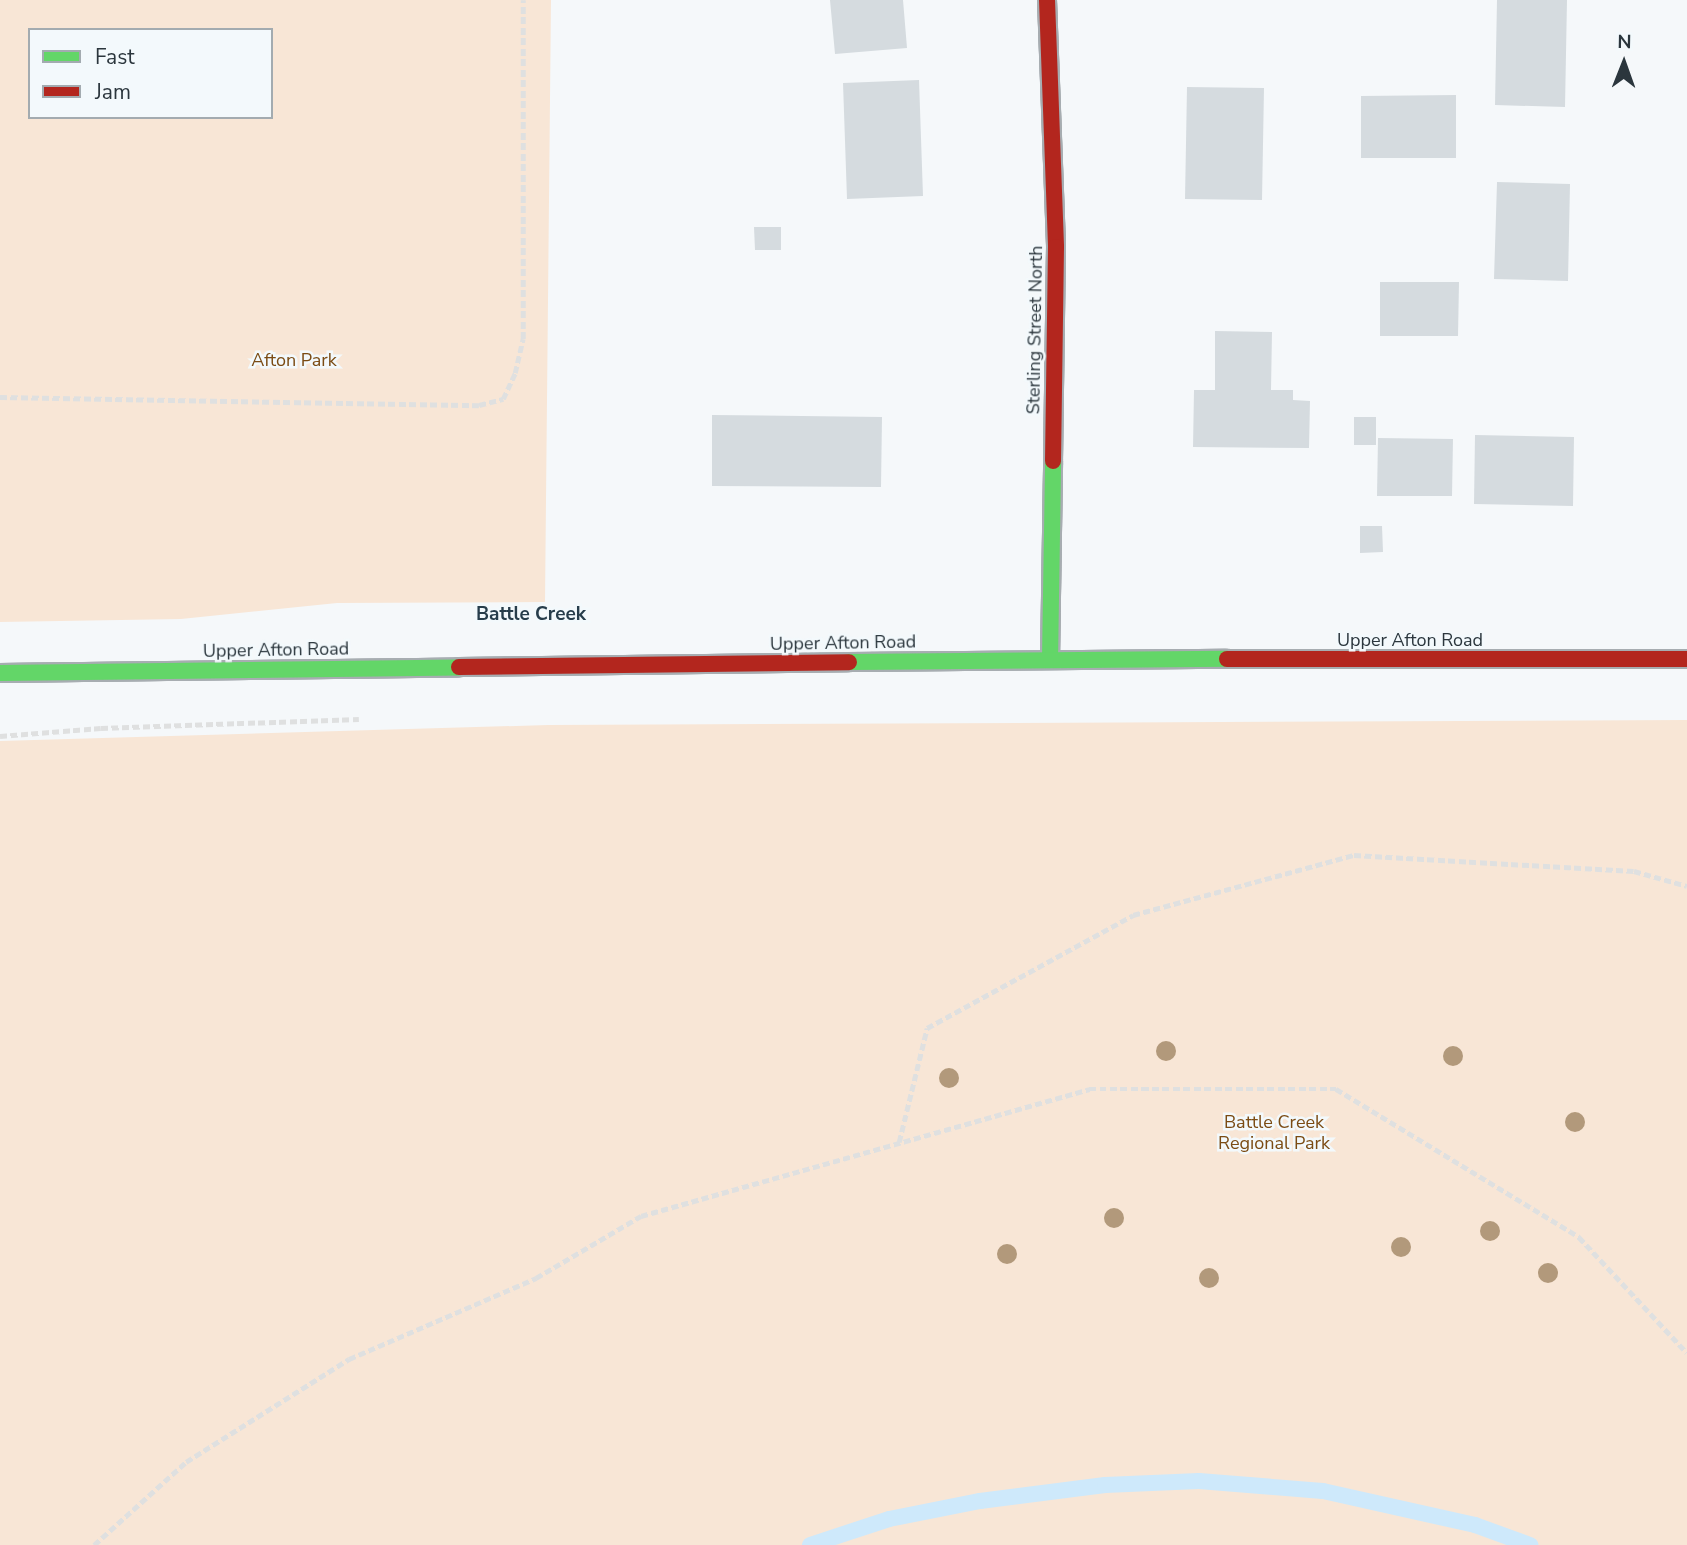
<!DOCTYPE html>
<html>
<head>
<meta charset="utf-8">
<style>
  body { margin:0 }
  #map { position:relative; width:1687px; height:1545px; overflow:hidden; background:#f5f8fa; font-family:"Nunito Sans",sans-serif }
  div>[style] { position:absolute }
  .green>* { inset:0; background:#f8e6d6 }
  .stream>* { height:16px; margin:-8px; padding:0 8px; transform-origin:8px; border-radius:8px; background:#cee9fb }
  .building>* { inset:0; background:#d5dbdf }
  .path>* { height:4.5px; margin-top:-2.25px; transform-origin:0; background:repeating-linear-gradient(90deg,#dfe0e0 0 7px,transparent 0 10.5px) }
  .roads { filter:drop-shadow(2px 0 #a7adb1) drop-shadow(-2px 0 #a7adb1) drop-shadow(0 2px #a7adb1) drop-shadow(0 -2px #a7adb1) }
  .fast>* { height:16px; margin:-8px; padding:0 8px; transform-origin:8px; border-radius:8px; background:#63d668 }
  .jam>* { height:16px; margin:-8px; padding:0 8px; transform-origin:8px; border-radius:8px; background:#b3261e }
  .trees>* { width:20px; height:20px; margin:-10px; border-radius:50%; background:#b2997b }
  span { translate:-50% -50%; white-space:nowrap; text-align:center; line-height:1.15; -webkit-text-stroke:5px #f3f9fc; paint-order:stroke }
  .street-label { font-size:18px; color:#2b363d }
  .park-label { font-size:18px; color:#7b4b13 }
  .neighbourhood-label { font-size:19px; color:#273d4b; font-weight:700 }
  .legend { position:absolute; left:28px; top:28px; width:245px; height:91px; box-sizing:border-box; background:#f3f9fc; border:2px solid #a3abb0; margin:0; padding:9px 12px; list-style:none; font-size:21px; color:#2b363d }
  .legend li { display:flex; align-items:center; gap:14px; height:35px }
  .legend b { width:35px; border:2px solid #a3abb0 }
  .north { position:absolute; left:1589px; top:28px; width:70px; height:70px; -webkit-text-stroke:5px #f3f9fc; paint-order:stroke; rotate:1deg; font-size:19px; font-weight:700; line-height:28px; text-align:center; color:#2b363d }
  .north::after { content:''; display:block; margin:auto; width:24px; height:32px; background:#2b363d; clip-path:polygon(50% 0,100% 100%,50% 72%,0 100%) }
</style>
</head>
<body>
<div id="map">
  <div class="green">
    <i style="clip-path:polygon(evenodd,0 0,551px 0,545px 602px,337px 603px,181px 619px,0 622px,0 0,30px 30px,271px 30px,271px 117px,30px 117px,30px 30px)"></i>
    <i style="clip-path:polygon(1687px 720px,1687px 1545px,0 1545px,0 741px,548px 725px)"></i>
  </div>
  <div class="stream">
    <i style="left:810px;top:1545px;width:83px;rotate:-18.2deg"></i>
    <i style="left:889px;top:1519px;width:93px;rotate:-11.2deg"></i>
    <i style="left:980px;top:1501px;width:126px;rotate:-7.3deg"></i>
    <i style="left:1105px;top:1485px;width:94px;rotate:-2.4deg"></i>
    <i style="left:1199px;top:1481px;width:124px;rotate:4.6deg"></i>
    <i style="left:1323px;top:1491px;width:156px;rotate:12.6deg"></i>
    <i style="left:1475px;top:1525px;width:59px;rotate:20deg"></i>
  </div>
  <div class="building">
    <i style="clip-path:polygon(830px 0,903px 0,907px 48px,835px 54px)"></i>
    <i style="clip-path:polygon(1497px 0,1567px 0,1565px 107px,1495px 105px)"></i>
    <i style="clip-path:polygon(919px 80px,923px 196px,847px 199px,843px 83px)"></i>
    <i style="clip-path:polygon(1187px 87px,1264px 88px,1262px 200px,1185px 199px)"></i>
    <i style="clip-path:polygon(1456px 95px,1456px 158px,1361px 158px,1361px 96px)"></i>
    <i style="clip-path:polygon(1497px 182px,1570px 184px,1568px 281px,1494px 279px)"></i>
    <i style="clip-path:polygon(754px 227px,781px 227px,781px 250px,755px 250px)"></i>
    <i style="clip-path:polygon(1380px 282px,1459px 282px,1458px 336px,1380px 336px)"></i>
    <i style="clip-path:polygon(1215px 331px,1272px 332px,1271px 390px,1293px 390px,1293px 400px,1310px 401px,1309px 448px,1193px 447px,1194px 390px,1215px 390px)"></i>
    <i style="clip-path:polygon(712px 415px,882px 417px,881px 487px,712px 486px)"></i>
    <i style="clip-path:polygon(1354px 417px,1376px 417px,1376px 445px,1354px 445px)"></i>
    <i style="clip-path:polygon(1475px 435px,1574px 437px,1573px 506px,1474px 504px)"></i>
    <i style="clip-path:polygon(1378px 438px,1453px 439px,1452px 496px,1377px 496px)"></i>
    <i style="clip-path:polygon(1360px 526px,1382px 526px,1383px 552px,1360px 553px)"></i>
  </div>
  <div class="path">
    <i style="left:0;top:397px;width:479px;rotate:1deg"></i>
    <i style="left:479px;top:405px;width:25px;rotate:-14deg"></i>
    <i style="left:503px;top:399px;width:29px;rotate:-65deg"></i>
    <i style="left:515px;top:373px;width:35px;rotate:-77deg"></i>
    <i style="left:523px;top:339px;width:339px;rotate:-90deg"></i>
    <i style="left:0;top:736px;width:101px;rotate:-4.5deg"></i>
    <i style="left:101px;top:728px;width:258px;rotate:-2deg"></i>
    <i style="left:899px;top:1142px;width:117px;rotate:-76.2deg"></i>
    <i style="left:927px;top:1028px;width:235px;rotate:-28.7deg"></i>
    <i style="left:1133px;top:915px;width:229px;rotate:-15.2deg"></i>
    <i style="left:1354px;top:855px;width:280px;rotate:3.3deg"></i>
    <i style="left:1634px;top:871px;width:55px;rotate:15.8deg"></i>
    <i style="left:94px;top:1545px;width:124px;rotate:-42.1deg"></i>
    <i style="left:186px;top:1462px;width:193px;rotate:-32.3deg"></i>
    <i style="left:349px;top:1359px;width:204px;rotate:-23.4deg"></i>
    <i style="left:536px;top:1278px;width:122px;rotate:-30.6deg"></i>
    <i style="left:641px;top:1216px;width:466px;rotate:-15.8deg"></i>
    <i style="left:1089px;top:1089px;width:247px"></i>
    <i style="left:1336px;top:1089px;width:285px;rotate:31.3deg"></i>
    <i style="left:1579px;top:1237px;width:158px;rotate:47deg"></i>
  </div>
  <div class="roads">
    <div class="fast">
      <i style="left:1050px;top:660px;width:199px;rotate:-89.1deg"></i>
      <i style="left:849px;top:662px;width:378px;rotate:-0.5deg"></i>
      <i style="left:0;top:673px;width:459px;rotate:-0.7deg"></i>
    </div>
    <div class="jam">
      <i style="left:1047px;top:0;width:247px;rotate:87.9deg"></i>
      <i style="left:1056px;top:247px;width:214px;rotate:90.8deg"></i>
      <i style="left:1227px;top:659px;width:460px"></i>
      <i style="left:459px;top:667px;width:390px;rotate:-0.7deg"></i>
    </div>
  </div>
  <div class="trees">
    <i style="left:1166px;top:1051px"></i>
    <i style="left:1453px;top:1056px"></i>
    <i style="left:949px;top:1078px"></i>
    <i style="left:1575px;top:1122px"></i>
    <i style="left:1114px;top:1218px"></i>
    <i style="left:1490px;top:1231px"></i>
    <i style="left:1401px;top:1247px"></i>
    <i style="left:1007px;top:1254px"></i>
    <i style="left:1548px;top:1273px"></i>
    <i style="left:1209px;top:1278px"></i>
  </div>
  <div class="street-label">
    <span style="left:1035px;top:330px;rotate:-89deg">Sterling Street North</span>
    <span style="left:1410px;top:640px">Upper Afton Road</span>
    <span style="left:843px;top:643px;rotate:-1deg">Upper Afton Road</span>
    <span style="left:276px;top:650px;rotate:-1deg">Upper Afton Road</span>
  </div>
  <div class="park-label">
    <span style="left:294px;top:360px">Afton Park</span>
    <span style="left:1274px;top:1133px">Battle Creek<br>Regional Park</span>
  </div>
  <div class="neighbourhood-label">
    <span style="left:531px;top:615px">Battle Creek</span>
  </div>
  <ul class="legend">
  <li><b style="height:9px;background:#63d668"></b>Fast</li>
  <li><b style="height:9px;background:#b3261e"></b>Jam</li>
  </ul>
  <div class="north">N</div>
</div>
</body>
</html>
